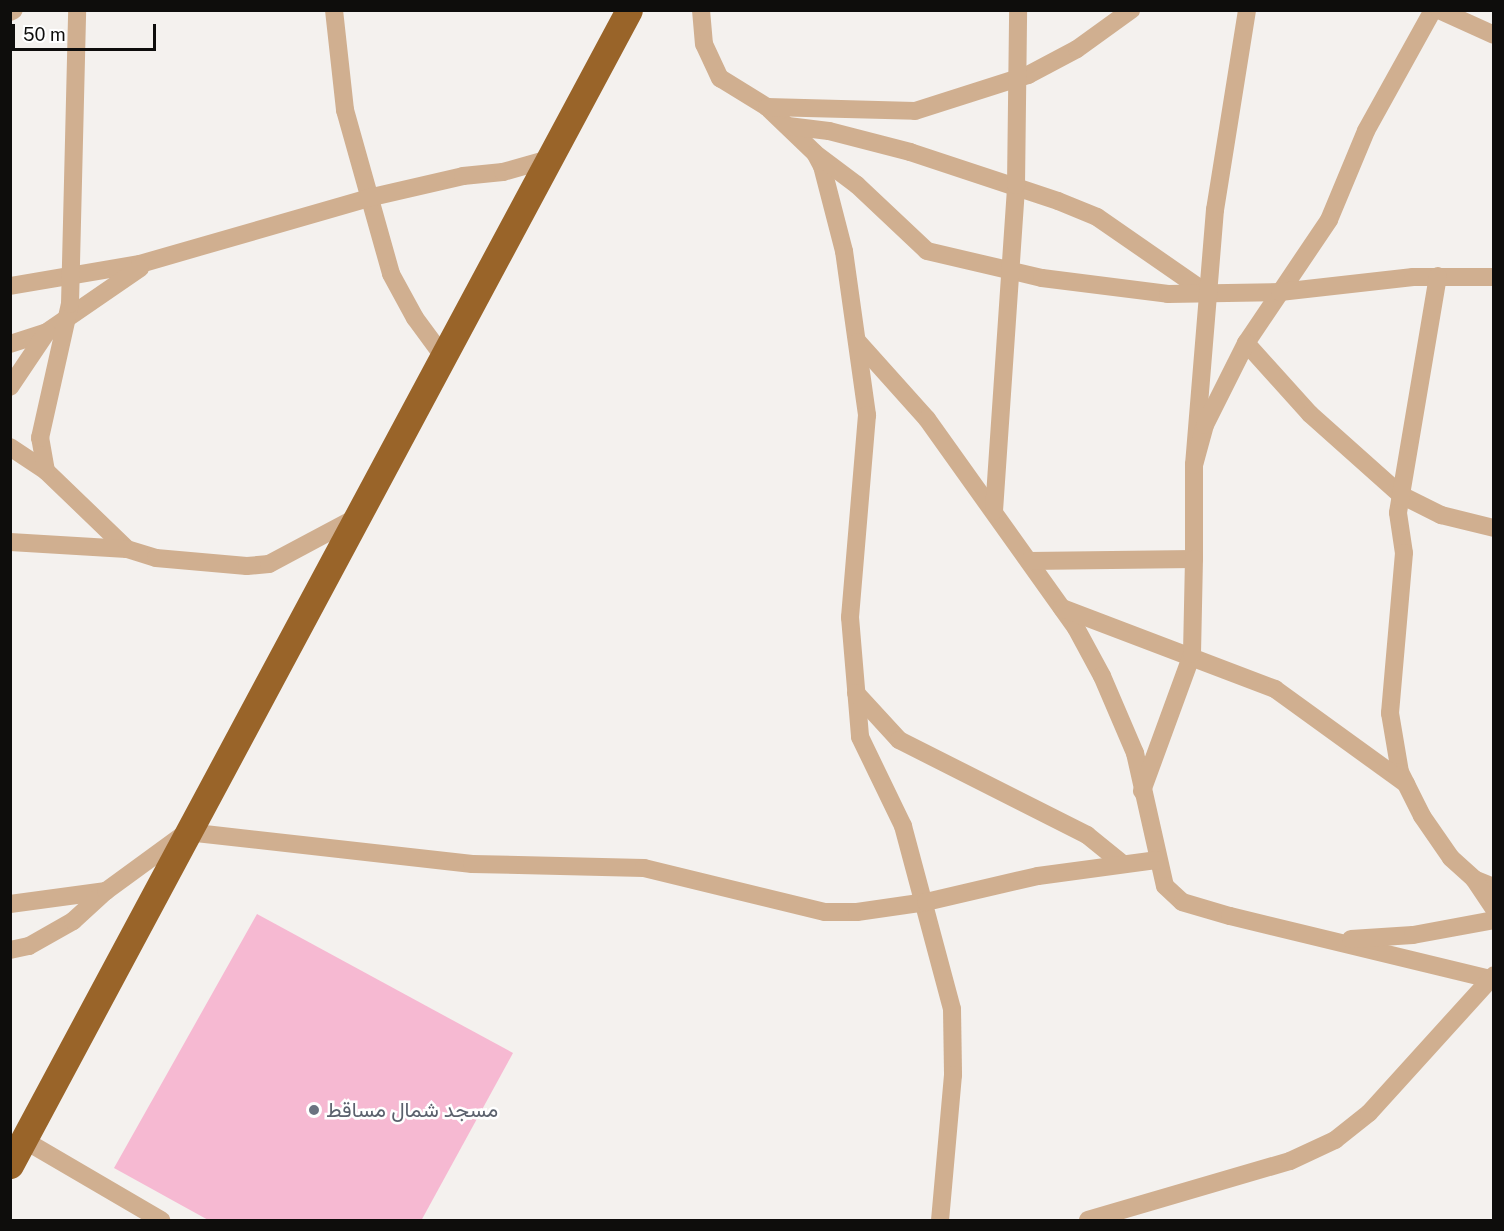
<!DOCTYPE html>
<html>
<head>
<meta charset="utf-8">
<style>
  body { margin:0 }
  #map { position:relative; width:1504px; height:1231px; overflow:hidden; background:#f4f1ee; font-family:"Public Sans",Vazirmatn,sans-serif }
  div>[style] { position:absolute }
  .building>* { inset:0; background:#f6b9d2 }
  .minor>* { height:18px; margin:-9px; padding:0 9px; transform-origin:9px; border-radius:9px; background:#d0af90 }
  .highway>* { height:27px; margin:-13.5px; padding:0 13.5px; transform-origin:13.5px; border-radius:13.5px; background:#996429 }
  .dots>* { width:16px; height:16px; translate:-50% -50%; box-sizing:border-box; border:3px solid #fff; border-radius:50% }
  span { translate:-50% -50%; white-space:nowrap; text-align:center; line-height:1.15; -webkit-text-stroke:5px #fff; paint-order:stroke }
  .worship-label { font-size:21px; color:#5b616d }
  .left { translate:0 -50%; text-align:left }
  .frame { position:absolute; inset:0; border:12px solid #0e0d0c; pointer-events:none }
  .scale { position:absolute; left:12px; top:24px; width:144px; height:27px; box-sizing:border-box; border:3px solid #0e0d0c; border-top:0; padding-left:8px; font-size:18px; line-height:21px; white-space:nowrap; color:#0e0d0c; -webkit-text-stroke:4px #fff; paint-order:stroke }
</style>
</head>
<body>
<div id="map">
  <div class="building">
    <i style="clip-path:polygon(257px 914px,513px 1053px,421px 1221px,210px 1221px,114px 1168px)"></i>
  </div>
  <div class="minor">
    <i style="left:334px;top:10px;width:101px;rotate:83.7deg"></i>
    <i style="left:345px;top:110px;width:170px;rotate:74.3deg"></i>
    <i style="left:391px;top:274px;width:50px;rotate:61.4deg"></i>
    <i style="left:415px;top:318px;width:47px;rotate:53.6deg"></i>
    <i style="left:701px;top:10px;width:34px;rotate:85deg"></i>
    <i style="left:704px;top:44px;width:38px;rotate:65deg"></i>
    <i style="left:720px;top:78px;width:55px;rotate:31.7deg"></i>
    <i style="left:767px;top:107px;width:66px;rotate:43.8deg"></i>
    <i style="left:815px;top:153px;width:15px;rotate:62deg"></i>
    <i style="left:822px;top:166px;width:88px;rotate:75.5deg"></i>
    <i style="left:844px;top:251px;width:166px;rotate:82deg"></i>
    <i style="left:867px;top:415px;width:203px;rotate:94.8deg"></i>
    <i style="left:850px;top:617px;width:120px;rotate:85.2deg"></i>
    <i style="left:860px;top:737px;width:99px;rotate:64.2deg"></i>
    <i style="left:903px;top:826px;width:189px;rotate:75deg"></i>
    <i style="left:952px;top:1009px;width:66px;rotate:89.1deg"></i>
    <i style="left:953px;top:1075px;width:146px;rotate:95.1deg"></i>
    <i style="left:1433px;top:10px;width:138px;rotate:119deg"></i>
    <i style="left:1366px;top:131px;width:96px;rotate:112.6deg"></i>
    <i style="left:1329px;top:220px;width:148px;rotate:124deg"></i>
    <i style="left:1246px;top:343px;width:96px;rotate:48deg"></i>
    <i style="left:1310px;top:414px;width:122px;rotate:41.7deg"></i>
    <i style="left:1401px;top:495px;width:45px;rotate:26.6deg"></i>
    <i style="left:1441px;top:515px;width:55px;rotate:13.8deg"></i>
    <i style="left:1439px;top:10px;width:60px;rotate:24.4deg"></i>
    <i style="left:10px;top:12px;width:4px;rotate:-27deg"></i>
    <i style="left:767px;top:107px;width:148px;rotate:1.5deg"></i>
    <i style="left:915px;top:111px;width:119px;rotate:-17.7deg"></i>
    <i style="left:1028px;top:75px;width:55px;rotate:-28deg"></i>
    <i style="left:1077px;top:49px;width:67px;rotate:-35.8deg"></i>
    <i style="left:788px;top:126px;width:41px;rotate:7deg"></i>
    <i style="left:829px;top:131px;width:84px;rotate:14.5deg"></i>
    <i style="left:910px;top:152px;width:156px;rotate:18.3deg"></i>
    <i style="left:1058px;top:201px;width:42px;rotate:22.3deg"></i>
    <i style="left:1097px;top:217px;width:135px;rotate:34.7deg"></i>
    <i style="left:817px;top:155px;width:50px;rotate:36.9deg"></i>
    <i style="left:857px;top:185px;width:96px;rotate:43.3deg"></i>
    <i style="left:927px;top:251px;width:118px;rotate:13.2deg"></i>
    <i style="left:1042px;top:278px;width:127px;rotate:7.2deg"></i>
    <i style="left:1168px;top:294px;width:112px;rotate:-1deg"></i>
    <i style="left:1280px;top:292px;width:134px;rotate:-6.4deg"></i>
    <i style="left:1413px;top:277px;width:81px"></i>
    <i style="left:1438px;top:276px;width:240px;rotate:99.6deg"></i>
    <i style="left:1398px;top:513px;width:40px;rotate:81.5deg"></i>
    <i style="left:1404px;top:553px;width:161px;rotate:95deg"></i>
    <i style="left:1390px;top:713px;width:60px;rotate:80.4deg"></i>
    <i style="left:1400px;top:772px;width:49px;rotate:63.4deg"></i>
    <i style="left:1422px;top:816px;width:51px;rotate:55.4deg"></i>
    <i style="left:1451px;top:858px;width:31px;rotate:42deg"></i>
    <i style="left:1474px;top:879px;width:22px;rotate:22deg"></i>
    <i style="left:10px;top:286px;width:132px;rotate:-9.6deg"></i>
    <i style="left:140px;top:264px;width:237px;rotate:-16.1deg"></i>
    <i style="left:368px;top:198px;width:98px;rotate:-13deg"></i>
    <i style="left:463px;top:176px;width:40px;rotate:-5.7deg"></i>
    <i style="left:503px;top:172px;width:48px;rotate:-15.8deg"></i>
    <i style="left:858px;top:342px;width:103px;rotate:48.1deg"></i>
    <i style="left:927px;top:419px;width:257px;rotate:54.5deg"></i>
    <i style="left:1076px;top:628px;width:55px;rotate:61.6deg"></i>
    <i style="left:1102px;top:676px;width:84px;rotate:66.8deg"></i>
    <i style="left:1135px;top:753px;width:136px;rotate:77.3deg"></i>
    <i style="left:1165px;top:886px;width:23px;rotate:43deg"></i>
    <i style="left:1182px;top:902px;width:50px;rotate:16.3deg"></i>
    <i style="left:1230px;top:916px;width:272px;rotate:13.6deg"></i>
    <i style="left:10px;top:344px;width:39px;rotate:-18deg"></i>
    <i style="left:47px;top:332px;width:113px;rotate:-34.5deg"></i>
    <i style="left:10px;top:387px;width:66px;rotate:-56.1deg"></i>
    <i style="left:10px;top:447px;width:43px;rotate:33.7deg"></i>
    <i style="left:46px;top:471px;width:112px;rotate:43.9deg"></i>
    <i style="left:1194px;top:465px;width:256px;rotate:-85.3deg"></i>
    <i style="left:1215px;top:210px;width:203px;rotate:-80.9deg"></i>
    <i style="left:46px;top:471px;width:34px;rotate:-100deg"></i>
    <i style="left:40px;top:438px;width:137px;rotate:-77.4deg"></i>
    <i style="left:70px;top:304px;width:294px;rotate:-88.6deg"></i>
    <i style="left:994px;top:511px;width:327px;rotate:-86.1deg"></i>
    <i style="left:1016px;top:185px;width:175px;rotate:-89.3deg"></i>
    <i style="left:10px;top:542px;width:117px;rotate:3.4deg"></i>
    <i style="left:127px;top:549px;width:30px;rotate:17deg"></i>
    <i style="left:156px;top:558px;width:91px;rotate:5deg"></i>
    <i style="left:247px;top:566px;width:22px;rotate:-5deg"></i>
    <i style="left:269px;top:564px;width:98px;rotate:-28.1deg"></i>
    <i style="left:1029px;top:561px;width:165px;rotate:-0.7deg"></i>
    <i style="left:1194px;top:559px;width:94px;rotate:-90deg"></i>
    <i style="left:1194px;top:465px;width:41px;rotate:-74.6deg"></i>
    <i style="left:1205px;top:425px;width:92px;rotate:-63.4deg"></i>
    <i style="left:1062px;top:608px;width:228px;rotate:20.8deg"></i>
    <i style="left:1275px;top:689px;width:162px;rotate:35.9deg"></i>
    <i style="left:856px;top:693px;width:64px;rotate:47.5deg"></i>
    <i style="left:899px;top:740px;width:211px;rotate:26.8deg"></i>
    <i style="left:1087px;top:835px;width:46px;rotate:38.9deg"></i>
    <i style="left:1142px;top:791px;width:146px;rotate:-69.9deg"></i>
    <i style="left:1192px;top:654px;width:95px;rotate:-88.8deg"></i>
    <i style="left:1474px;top:879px;width:36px;rotate:56deg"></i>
    <i style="left:10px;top:904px;width:97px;rotate:-7.7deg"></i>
    <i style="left:1351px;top:939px;width:62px;rotate:-3.7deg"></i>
    <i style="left:1413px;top:935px;width:82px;rotate:-10.5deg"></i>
    <i style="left:10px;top:950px;width:19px;rotate:-12deg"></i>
    <i style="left:29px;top:946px;width:51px;rotate:-29.6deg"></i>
    <i style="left:73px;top:921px;width:45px;rotate:-42.3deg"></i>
    <i style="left:106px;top:891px;width:100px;rotate:-36.1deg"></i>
    <i style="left:187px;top:832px;width:287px;rotate:6.4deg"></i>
    <i style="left:472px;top:864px;width:172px;rotate:1.3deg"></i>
    <i style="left:644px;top:868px;width:186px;rotate:13.7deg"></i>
    <i style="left:825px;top:912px;width:32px"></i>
    <i style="left:857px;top:912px;width:70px;rotate:-8.2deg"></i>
    <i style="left:926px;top:902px;width:115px;rotate:-13.1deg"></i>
    <i style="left:1038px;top:876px;width:119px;rotate:-7.7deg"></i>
    <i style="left:24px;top:1140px;width:159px;rotate:30.3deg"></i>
    <i style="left:1088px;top:1220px;width:210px;rotate:-16.3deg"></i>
    <i style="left:1290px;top:1161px;width:50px;rotate:-25deg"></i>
    <i style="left:1335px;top:1140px;width:43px;rotate:-38.5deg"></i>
    <i style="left:1369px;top:1113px;width:186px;rotate:-47.8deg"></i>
  </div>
  <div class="highway">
    <i style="left:10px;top:1165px;width:1310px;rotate:-61.81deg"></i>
  </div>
  <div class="dots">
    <i style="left:314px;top:1110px;background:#6b7280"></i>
  </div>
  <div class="worship-label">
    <span class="left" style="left:326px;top:1110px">مسجد شمال مساقط</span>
  </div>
  <div class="frame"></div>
  <div class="scale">50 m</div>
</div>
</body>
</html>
